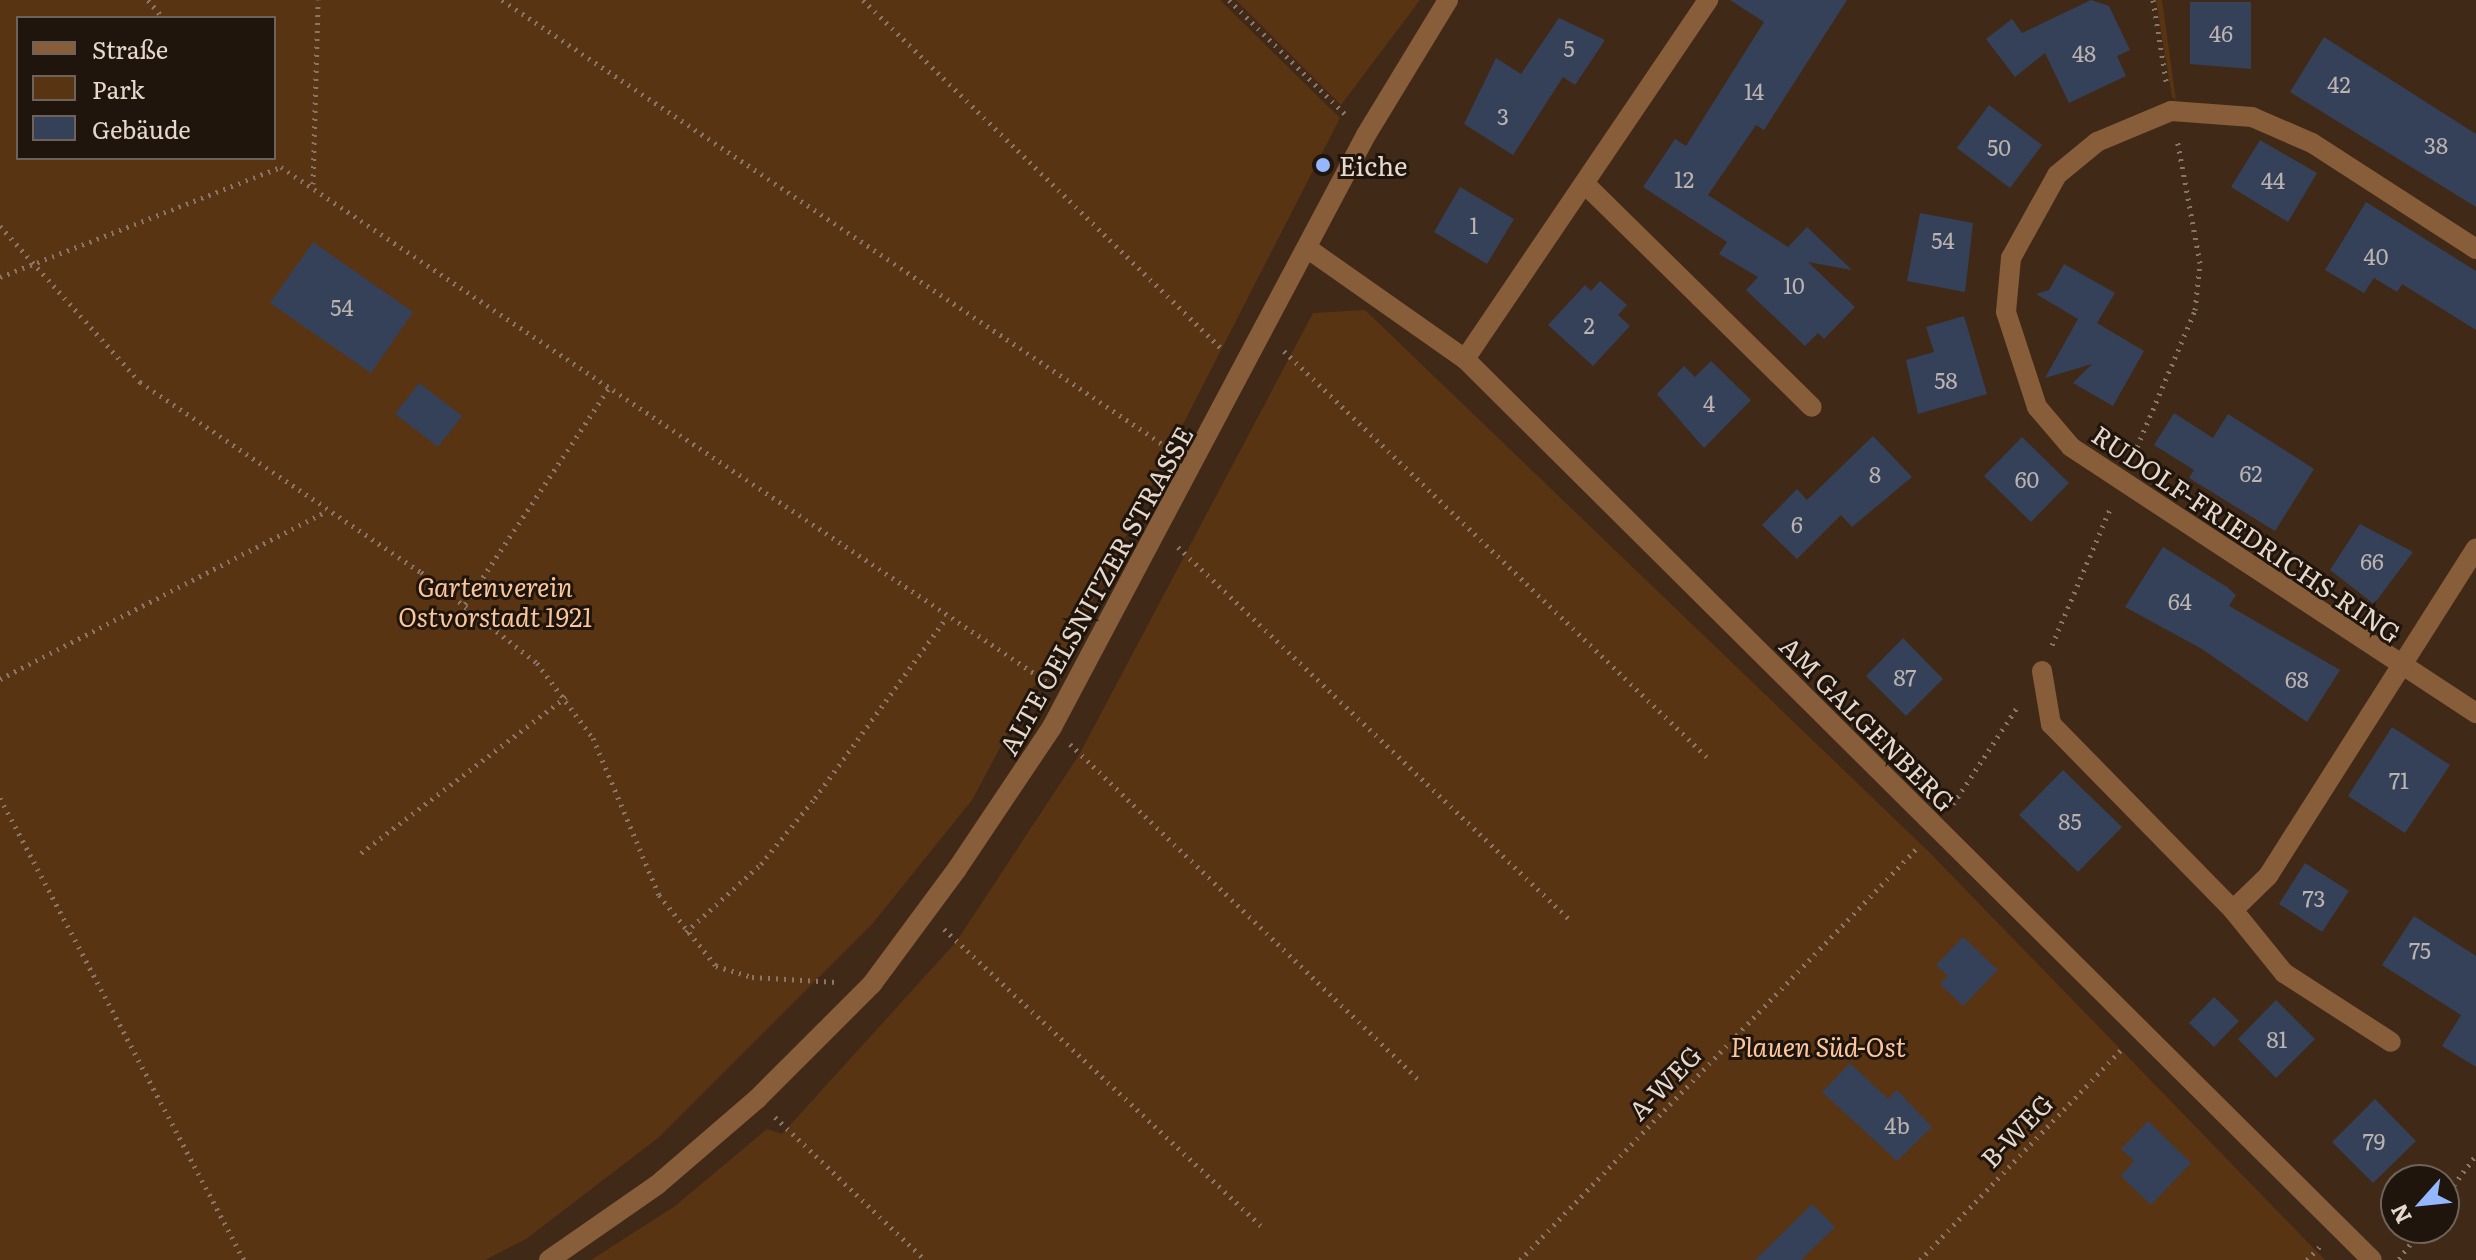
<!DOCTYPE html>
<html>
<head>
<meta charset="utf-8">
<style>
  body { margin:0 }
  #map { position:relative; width:2476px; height:1260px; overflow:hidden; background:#402917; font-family:Literata,serif }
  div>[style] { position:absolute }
  .green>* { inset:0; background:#593413 }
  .building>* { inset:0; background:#354159 }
  .path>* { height:5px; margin-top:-2.5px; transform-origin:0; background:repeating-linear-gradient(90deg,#897667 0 2px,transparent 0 8px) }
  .minor>* { height:20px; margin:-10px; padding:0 10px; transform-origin:10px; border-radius:10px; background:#885d3a }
  .dots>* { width:22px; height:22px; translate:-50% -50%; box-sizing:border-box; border:4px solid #1f150d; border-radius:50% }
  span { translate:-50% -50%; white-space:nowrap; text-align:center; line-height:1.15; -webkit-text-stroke:6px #1f150d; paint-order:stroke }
  .number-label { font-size:22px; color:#bab2af }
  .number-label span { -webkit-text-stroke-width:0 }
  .poi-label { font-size:26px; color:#e7d8cc }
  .left { translate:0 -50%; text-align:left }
  .street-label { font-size:26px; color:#e7d8cc }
  .park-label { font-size:26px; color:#fbc69d; font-style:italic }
  .legend { position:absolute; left:16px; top:16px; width:260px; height:144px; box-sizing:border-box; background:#1f150d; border:2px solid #6f6359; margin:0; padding:10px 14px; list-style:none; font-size:24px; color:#e7d8cc }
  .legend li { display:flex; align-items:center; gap:16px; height:40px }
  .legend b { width:40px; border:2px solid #6f6359 }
  .north { position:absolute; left:2380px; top:1164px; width:80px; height:80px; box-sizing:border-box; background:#1f150d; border:2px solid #6f6359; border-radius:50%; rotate:243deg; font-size:22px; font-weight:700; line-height:32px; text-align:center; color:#e7d8cc }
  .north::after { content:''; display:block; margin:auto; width:28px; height:36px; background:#94b7fd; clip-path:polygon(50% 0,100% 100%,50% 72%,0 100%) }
</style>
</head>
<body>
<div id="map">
  <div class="green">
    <i style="clip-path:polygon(evenodd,0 0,1220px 0,1340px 118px,1059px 666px,1032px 688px,972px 800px,873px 923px,658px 1138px,526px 1239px,485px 1260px,0 1260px,0 0,18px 18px,274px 18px,274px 158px,18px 158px,18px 18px)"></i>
    <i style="clip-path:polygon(1236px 0,1420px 0,1341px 105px)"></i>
    <i style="clip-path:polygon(2156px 0,2162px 0,2176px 100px,2172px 97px)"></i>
    <i style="clip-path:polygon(1365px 310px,1930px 853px,2325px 1260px,591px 1260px,675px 1206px,767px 1129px,782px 1134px,956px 942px,1079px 755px,1313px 313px)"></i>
  </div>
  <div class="building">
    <i style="clip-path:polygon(1730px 0,1847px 0,1764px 130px,1756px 125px,1708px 195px,1788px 247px,1807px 227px,1852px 270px,1808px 262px,1855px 307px,1824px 339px,1818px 333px,1805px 346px,1746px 290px,1758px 277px,1719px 254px,1727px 242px,1643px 187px,1675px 139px,1686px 146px,1764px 22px)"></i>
    <i style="clip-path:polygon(2091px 0,2109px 6px,2130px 50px,2117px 56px,2126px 76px,2069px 103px,2045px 53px,2015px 77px,1986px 39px,2012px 19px,2022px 33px)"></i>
    <i style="clip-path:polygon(2190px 2px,2251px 2px,2251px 69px,2190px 64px)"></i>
    <i style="clip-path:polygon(1559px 18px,1605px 40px,1575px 85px,1563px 77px,1513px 155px,1464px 124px,1496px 58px,1521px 74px)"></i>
    <i style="clip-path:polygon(2324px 37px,2476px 134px,2476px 207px,2290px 92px)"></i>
    <i style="clip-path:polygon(1989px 105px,2042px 145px,2010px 188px,1957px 148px)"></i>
    <i style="clip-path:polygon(2260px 140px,2317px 173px,2288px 222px,2231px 187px)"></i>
    <i style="clip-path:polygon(1460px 187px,1514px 219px,1487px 264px,1434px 232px)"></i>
    <i style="clip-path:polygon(2366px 202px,2476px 271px,2476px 330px,2402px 284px,2397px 292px,2374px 278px,2364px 293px,2325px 270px)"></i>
    <i style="clip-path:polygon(1920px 213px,1973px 223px,1965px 292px,1907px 281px)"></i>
    <i style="clip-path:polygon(313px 242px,413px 312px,371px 373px,270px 303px)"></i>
    <i style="clip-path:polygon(2064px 264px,2115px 293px,2097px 323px,2144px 351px,2113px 406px,2073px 383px,2092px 364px,2045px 378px,2078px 319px,2036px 294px,2049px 290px)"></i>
    <i style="clip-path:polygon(1600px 281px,1627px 305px,1618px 315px,1630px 326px,1593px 366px,1548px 325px,1585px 285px,1591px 291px)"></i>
    <i style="clip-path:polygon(1964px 316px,1987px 394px,1918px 414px,1906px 360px,1934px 352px,1926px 327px)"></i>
    <i style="clip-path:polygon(1711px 361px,1751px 400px,1704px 448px,1657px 394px,1684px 366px,1695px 377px)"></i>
    <i style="clip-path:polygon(419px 383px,462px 416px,438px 447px,395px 414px)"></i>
    <i style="clip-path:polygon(2174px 413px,2213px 438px,2228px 414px,2314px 469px,2275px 531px,2189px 478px,2194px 470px,2154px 445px)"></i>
    <i style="clip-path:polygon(1873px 436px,1912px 477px,1852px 527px,1841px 515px,1797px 559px,1762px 525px,1797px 489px,1807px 500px)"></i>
    <i style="clip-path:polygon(2022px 437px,2069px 483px,2031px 522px,1984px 476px)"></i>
    <i style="clip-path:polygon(2360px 524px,2413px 552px,2374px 604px,2330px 570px)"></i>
    <i style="clip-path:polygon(2163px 547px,2227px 587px,2236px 595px,2229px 606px,2340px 670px,2307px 722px,2202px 649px,2125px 607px)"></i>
    <i style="clip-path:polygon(1903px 638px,1943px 679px,1906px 716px,1866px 676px)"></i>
    <i style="clip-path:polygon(2392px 727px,2450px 765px,2405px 833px,2348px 796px)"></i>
    <i style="clip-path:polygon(2063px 770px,2122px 827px,2078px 872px,2019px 815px)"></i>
    <i style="clip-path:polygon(2305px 863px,2349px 891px,2322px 932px,2279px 904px)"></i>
    <i style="clip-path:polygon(2414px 916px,2476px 956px,2476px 1067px,2442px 1046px,2461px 1015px,2382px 965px)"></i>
    <i style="clip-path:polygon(1963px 937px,1998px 970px,1963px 1006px,1940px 984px,1948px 976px,1936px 965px)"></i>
    <i style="clip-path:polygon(2214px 997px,2239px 1021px,2214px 1047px,2189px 1023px)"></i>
    <i style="clip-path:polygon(2276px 1000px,2315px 1039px,2276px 1078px,2238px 1039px)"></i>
    <i style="clip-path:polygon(1850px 1063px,1888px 1099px,1897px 1090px,1932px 1127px,1897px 1161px,1822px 1092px)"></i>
    <i style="clip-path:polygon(2375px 1099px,2416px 1141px,2373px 1183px,2332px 1142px)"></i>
    <i style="clip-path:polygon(2148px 1121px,2191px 1163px,2151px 1205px,2121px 1176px,2134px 1161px,2121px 1149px)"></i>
    <i style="clip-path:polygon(1812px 1204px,1835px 1227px,1801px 1260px,1755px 1260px)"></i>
  </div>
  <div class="path">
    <i style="left:148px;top:0;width:23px;rotate:50deg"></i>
    <i style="left:502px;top:0;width:805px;rotate:33.91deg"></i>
    <i style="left:863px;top:0;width:499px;rotate:44.2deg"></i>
    <i style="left:1229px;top:0;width:163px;rotate:44.5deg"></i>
    <i style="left:2153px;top:0;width:87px;rotate:80.8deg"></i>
    <i style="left:313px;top:184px;width:184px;rotate:-88.4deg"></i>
    <i style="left:0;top:226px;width:210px;rotate:48.1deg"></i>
    <i style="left:140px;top:382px;width:339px;rotate:34.1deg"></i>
    <i style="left:421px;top:572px;width:147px;rotate:38.1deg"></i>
    <i style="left:537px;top:663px;width:94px;rotate:53.3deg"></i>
    <i style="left:593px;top:738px;width:170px;rotate:67.2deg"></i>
    <i style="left:659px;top:895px;width:91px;rotate:51.2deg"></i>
    <i style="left:716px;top:966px;width:38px;rotate:17deg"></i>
    <i style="left:752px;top:977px;width:84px;rotate:3.4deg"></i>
    <i style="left:0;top:277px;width:302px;rotate:-21.4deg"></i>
    <i style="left:281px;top:167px;width:922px;rotate:33.9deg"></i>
    <i style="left:1284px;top:351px;width:586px;rotate:43.83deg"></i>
    <i style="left:2134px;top:454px;width:156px;rotate:-67deg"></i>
    <i style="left:2195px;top:310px;width:47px;rotate:-83.9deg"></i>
    <i style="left:2200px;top:263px;width:126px;rotate:-100.5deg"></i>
    <i style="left:1178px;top:547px;width:540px;rotate:43.57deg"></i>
    <i style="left:465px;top:604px;width:260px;rotate:-56.3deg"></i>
    <i style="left:2052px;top:645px;width:150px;rotate:-66.9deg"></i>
    <i style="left:0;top:679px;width:365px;rotate:-27.2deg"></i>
    <i style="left:1070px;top:744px;width:487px;rotate:43.9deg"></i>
    <i style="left:0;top:798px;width:522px;rotate:62.16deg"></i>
    <i style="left:1953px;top:804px;width:118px;rotate:-56.4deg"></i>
    <i style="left:361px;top:853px;width:258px;rotate:-37.3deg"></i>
    <i style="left:944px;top:929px;width:437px;rotate:43.1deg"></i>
    <i style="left:686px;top:932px;width:101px;rotate:-42.2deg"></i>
    <i style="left:761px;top:864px;width:85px;rotate:-50.7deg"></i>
    <i style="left:815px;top:798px;width:224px;rotate:-53.9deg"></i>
    <i style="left:775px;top:1117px;width:207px;rotate:43.6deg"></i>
    <i style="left:2444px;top:1198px;width:54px;rotate:-53.3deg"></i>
    <i style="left:2399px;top:1259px;width:39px;rotate:-53deg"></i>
    <i style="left:1520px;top:1260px;width:575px;rotate:-46.06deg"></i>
    <i style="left:1920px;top:1260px;width:291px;rotate:-46.3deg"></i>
    <i style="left:2307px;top:1260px;width:19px;rotate:-47deg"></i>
  </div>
  <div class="minor">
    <i style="left:1587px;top:186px;width:315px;rotate:44.5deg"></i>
    <i style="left:1307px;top:248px;width:193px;rotate:35.1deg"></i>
    <i style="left:1465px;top:359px;width:1278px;rotate:44.81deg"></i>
    <i style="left:2476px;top:249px;width:195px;rotate:-147.1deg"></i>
    <i style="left:2312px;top:143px;width:65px;rotate:-156.6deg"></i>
    <i style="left:2252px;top:117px;width:81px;rotate:-175.8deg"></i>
    <i style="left:2171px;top:111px;width:80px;rotate:157.3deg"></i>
    <i style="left:2097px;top:142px;width:52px;rotate:140.5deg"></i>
    <i style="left:2057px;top:175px;width:95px;rotate:119deg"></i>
    <i style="left:2011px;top:258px;width:54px;rotate:95.3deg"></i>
    <i style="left:2006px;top:312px;width:100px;rotate:71.9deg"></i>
    <i style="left:2037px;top:407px;width:52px;rotate:49.6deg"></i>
    <i style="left:2071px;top:447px;width:485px;rotate:33.3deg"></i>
    <i style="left:1465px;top:359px;width:434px;rotate:-55.9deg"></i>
    <i style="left:2042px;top:671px;width:54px;rotate:80.4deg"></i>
    <i style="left:2051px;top:724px;width:260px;rotate:45.6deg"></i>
    <i style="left:2233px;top:910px;width:49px;rotate:-44.2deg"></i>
    <i style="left:2268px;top:876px;width:388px;rotate:-57.6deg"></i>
    <i style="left:2233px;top:910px;width:81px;rotate:51deg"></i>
    <i style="left:2284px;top:973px;width:127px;rotate:32.8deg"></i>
    <i style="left:549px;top:1260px;width:131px;rotate:-34.8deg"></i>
    <i style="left:657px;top:1185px;width:132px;rotate:-40.7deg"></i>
    <i style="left:757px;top:1099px;width:163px;rotate:-45deg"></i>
    <i style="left:872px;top:984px;width:143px;rotate:-53.5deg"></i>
    <i style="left:957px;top:869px;width:171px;rotate:-56.2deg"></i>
    <i style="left:1052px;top:727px;width:670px;rotate:-62.06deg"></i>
    <i style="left:1366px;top:135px;width:158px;rotate:-58.7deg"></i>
  </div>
  <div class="dots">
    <i style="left:1323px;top:165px;background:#94b7fd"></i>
  </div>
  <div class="number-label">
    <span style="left:2221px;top:33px">46</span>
    <span style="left:1569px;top:48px">5</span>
    <span style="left:2084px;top:53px">48</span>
    <span style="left:2339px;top:84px">42</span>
    <span style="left:1754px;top:91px">14</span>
    <span style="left:1503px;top:116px">3</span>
    <span style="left:2436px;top:145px">38</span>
    <span style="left:1999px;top:147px">50</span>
    <span style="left:1684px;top:179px">12</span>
    <span style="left:2273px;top:180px">44</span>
    <span style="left:1474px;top:225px">1</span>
    <span style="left:1943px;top:240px">54</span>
    <span style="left:2376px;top:256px">40</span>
    <span style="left:1794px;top:285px">10</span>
    <span style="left:342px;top:307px">54</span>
    <span style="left:1589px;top:325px">2</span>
    <span style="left:1946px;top:380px">58</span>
    <span style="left:1709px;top:403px">4</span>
    <span style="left:2251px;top:473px">62</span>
    <span style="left:1875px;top:474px">8</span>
    <span style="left:2027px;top:479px">60</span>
    <span style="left:1797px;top:524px">6</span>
    <span style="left:2372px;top:561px">66</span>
    <span style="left:2180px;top:601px">64</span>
    <span style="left:1905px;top:677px">87</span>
    <span style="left:2297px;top:679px">68</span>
    <span style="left:2399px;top:780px">71</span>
    <span style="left:2070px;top:821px">85</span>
    <span style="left:2314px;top:898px">73</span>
    <span style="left:2420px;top:950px">75</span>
    <span style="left:2277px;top:1039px">81</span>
    <span style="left:1897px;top:1125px">4b</span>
    <span style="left:2374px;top:1141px">79</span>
  </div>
  <div class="poi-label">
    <span class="left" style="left:1339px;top:165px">Eiche</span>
  </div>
  <div class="street-label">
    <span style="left:2247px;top:533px;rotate:34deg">RUDOLF-FRIEDRICHS-RING</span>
    <span style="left:1095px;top:590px;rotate:-61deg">ALTE OELSNITZER STRASSE</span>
    <span style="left:1868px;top:723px;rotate:45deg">AM GALGENBERG</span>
    <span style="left:1664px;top:1082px;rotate:-46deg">A-WEG</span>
    <span style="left:2016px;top:1130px;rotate:-46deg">B-WEG</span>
  </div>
  <div class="park-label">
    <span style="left:495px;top:601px">Gartenverein<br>Ostvorstadt 1921</span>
    <span style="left:1818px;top:1046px">Plauen Süd-Ost</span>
  </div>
  <ul class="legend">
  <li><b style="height:10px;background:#885d3a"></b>Straße</li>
  <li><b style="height:22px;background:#593413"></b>Park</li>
  <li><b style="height:22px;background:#354159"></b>Gebäude</li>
  </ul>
  <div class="north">N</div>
</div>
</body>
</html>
